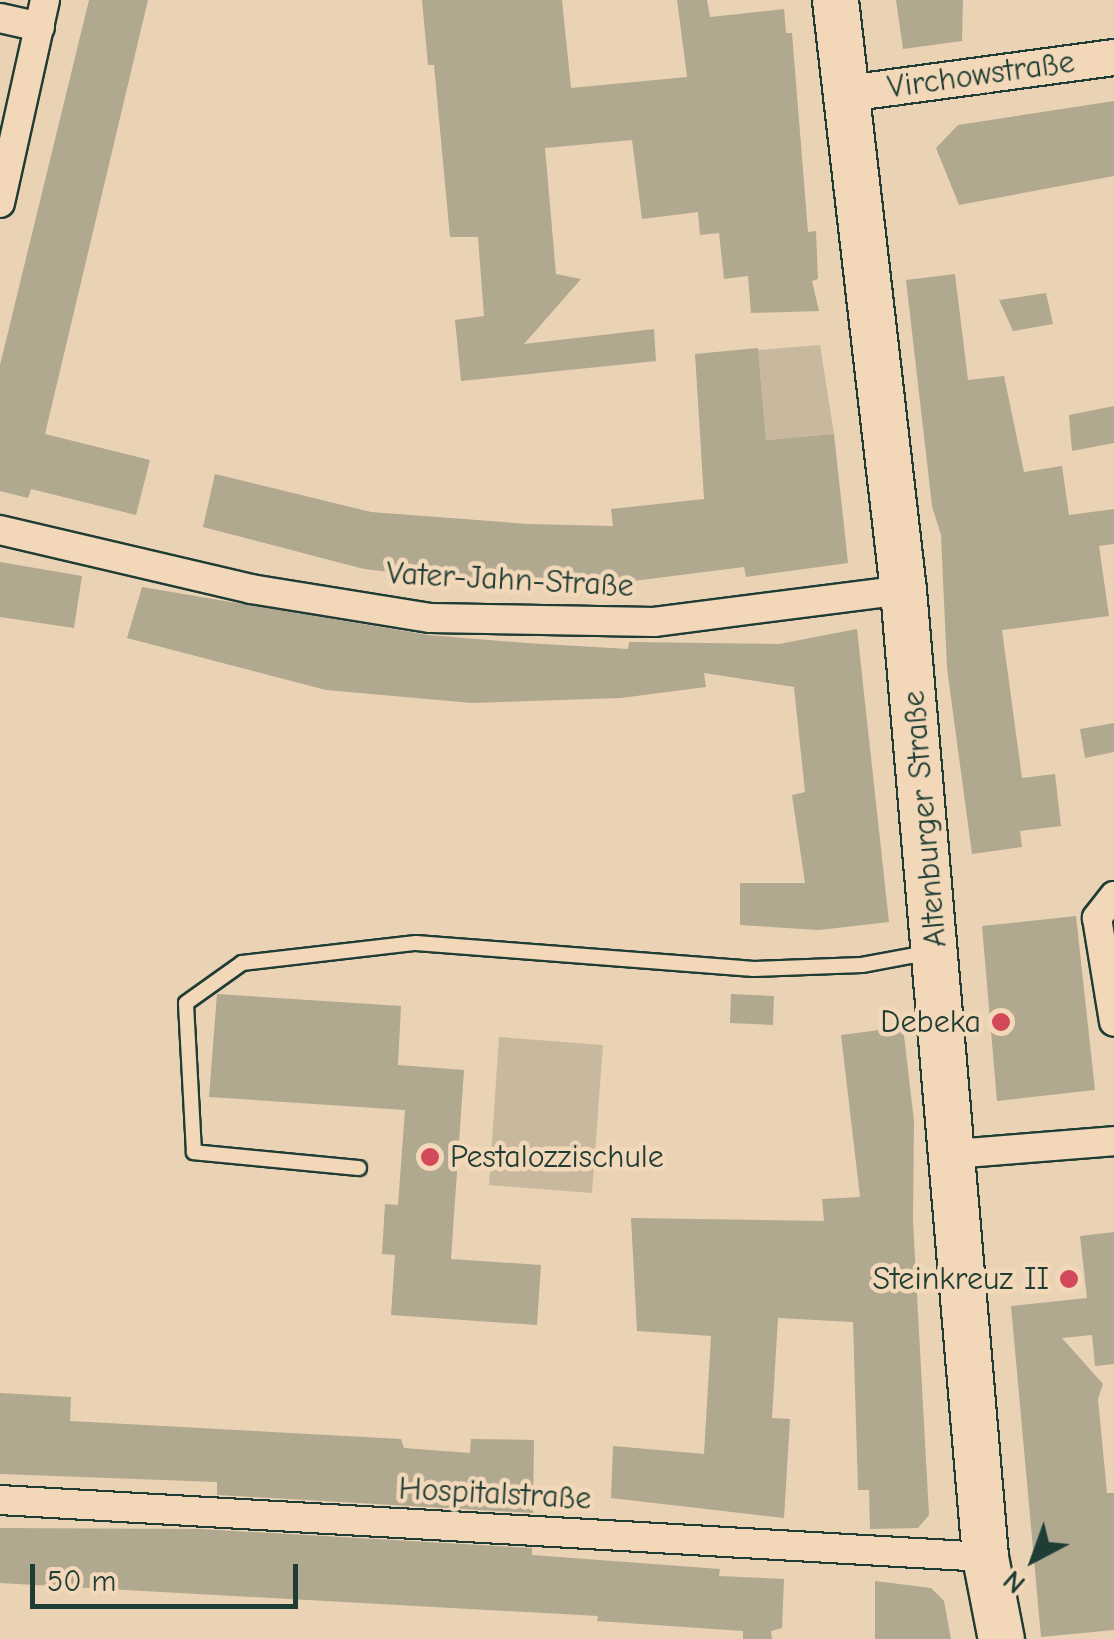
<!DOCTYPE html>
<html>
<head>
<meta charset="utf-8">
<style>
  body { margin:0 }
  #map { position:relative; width:1114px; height:1639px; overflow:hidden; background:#ead2b4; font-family:"Comic Neue",sans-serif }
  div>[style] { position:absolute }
  .green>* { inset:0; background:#c8b99e }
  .building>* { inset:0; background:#b1a890 }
  .roads { filter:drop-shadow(2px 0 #1f3d34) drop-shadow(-2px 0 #1f3d34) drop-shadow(0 2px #1f3d34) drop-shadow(0 -2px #1f3d34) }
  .service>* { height:14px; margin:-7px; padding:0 7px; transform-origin:7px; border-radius:7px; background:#f2d8b9 }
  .minor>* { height:28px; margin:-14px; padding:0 14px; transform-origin:14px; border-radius:14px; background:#f2d8b9 }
  .tertiary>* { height:35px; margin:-17.5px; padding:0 17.5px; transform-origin:17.5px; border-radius:17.5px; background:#f2d8b9 }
  .primary>* { height:45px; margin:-22.5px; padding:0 22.5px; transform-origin:22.5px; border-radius:22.5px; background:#f2d8b9 }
  .dots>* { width:28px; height:28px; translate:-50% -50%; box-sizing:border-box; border:5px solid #f2d8b9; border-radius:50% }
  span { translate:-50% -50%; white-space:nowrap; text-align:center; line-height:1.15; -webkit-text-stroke:9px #f2d8b9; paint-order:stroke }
  .street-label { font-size:32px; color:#1f3d34 }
  .poi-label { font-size:32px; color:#1f3d34 }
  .right { translate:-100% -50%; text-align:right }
  .left { translate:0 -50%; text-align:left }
  .north { position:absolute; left:984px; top:1509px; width:100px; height:100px; -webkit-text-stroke:8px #f2d8b9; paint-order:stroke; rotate:221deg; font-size:28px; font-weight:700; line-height:40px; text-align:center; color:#1f3d34 }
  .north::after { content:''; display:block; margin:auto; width:35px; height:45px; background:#1f3d34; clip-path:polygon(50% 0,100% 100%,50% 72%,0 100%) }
  .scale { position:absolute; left:30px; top:1564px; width:268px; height:45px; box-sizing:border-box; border:5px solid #1f3d34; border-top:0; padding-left:12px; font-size:30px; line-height:35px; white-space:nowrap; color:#1f3d34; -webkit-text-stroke:8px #f2d8b9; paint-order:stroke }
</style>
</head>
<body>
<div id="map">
  <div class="green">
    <i style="clip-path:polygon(820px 345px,834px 434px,766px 440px,758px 350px)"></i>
    <i style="clip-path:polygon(499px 1037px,603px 1045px,592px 1193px,489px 1185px)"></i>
  </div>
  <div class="building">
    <i style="clip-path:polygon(89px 0,148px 0,45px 434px,150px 460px,136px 515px,31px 489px,28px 498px,0 491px,0 365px)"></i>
    <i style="clip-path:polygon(422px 0,562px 0,571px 88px,687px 77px,677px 0,707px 0,710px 17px,784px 9px,786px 33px,792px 33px,808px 232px,816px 231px,818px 279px,812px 281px,819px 311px,751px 313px,748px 276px,724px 279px,719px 233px,700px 235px,698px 212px,642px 219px,632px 140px,545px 148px,556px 274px,581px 279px,524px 344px,654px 329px,656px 361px,461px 381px,455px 320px,484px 316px,478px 237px,450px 237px,434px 65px,428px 65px)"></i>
    <i style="clip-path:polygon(896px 0,963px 0,962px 41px,903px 49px)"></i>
    <i style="clip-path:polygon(1114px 101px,1114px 176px,959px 205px,936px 148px,958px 125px)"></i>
    <i style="clip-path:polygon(955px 274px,968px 380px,1004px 376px,1024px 472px,1062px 466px,1069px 515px,1114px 509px,1114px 544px,1099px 546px,1109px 616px,1002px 630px,1022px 778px,1055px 774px,1061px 826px,1020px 831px,1022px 847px,972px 854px,947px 668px,941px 535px,932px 506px,906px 280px)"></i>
    <i style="clip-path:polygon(1046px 293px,1053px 324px,1013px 331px,999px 300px)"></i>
    <i style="clip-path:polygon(758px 348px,766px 440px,834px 434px,848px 563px,746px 577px,744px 567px,570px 589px,527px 588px,364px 569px,203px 527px,215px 474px,371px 512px,528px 524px,613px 526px,611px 509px,704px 499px,695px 354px)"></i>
    <i style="clip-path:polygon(1114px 406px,1114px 443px,1072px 451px,1069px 415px)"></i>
    <i style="clip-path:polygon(0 562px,82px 576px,74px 628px,0 617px)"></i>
    <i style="clip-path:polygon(142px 587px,428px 635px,526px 643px,628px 649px,629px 642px,779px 644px,857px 629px,889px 922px,819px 930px,740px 925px,740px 883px,805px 883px,792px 795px,805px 792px,794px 687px,704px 673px,706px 687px,621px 698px,472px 703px,326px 690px,127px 638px)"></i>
    <i style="clip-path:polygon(1114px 723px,1114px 752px,1085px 758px,1080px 729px)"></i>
    <i style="clip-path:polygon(1076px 916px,1095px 1090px,997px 1101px,982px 926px)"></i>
    <i style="clip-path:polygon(217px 994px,401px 1006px,398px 1065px,464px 1070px,451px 1259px,541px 1265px,537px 1325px,391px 1315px,395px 1255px,382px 1254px,385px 1204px,398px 1205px,405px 1110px,209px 1097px)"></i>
    <i style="clip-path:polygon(731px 994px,774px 996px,773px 1025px,730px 1023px)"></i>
    <i style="clip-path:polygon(903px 1027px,914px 1121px,913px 1221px,929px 1515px,918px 1528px,870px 1529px,869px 1490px,858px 1490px,853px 1322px,778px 1318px,772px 1418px,790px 1419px,784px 1518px,611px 1498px,613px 1446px,704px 1454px,711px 1336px,637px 1331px,631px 1218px,824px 1221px,822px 1199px,860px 1197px,841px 1035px)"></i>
    <i style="clip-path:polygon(1114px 1232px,1114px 1364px,1095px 1366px,1092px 1335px,1062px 1338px,1103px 1384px,1098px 1399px,1107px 1493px,1114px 1493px,1114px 1630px,1041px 1637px,1011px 1306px,1087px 1298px,1080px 1236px)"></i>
    <i style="clip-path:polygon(0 1393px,71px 1397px,70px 1421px,401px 1439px,404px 1448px,470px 1453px,471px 1439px,534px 1440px,533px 1513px,217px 1495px,217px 1482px,0 1474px)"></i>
    <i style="clip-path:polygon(0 1528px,200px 1529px,532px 1548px,532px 1555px,720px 1569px,719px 1576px,784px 1579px,782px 1628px,771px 1631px,772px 1639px,743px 1639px,743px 1631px,597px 1621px,598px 1616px,0 1583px)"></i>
    <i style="clip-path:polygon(875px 1581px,931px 1588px,944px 1601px,951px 1639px,875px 1639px)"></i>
  </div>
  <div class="roads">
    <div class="service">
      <i style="left:359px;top:1168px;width:166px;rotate:-174.5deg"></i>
      <i style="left:194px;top:1152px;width:149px;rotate:-93.1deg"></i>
      <i style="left:186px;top:1003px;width:69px;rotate:-35.5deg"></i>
      <i style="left:242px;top:963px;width:175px;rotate:-6.6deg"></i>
      <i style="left:416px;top:943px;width:339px;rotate:4.4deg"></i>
      <i style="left:754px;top:969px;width:108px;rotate:-2.1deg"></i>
      <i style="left:862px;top:965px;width:66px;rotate:-10.5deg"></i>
    </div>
    <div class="minor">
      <i style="left:0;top:18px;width:41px;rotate:12.7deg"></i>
      <i style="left:0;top:203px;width:208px;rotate:-77.5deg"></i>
      <i style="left:0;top:530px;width:258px;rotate:13.2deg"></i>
      <i style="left:251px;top:589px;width:182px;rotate:9.2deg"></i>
      <i style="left:431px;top:618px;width:223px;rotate:1deg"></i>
      <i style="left:654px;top:622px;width:251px;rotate:-7.3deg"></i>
      <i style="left:1114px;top:896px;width:28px;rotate:128deg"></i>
      <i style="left:1097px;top:918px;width:105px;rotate:80.7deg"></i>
      <i style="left:954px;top:1154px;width:161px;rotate:-4.6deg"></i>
      <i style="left:0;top:1500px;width:987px;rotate:3.31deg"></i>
    </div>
    <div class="tertiary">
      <i style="left:847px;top:93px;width:269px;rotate:-7.7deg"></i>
    </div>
    <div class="primary">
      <i style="left:835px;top:0;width:594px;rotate:83.43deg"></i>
      <i style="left:903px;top:590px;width:970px;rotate:85.15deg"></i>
      <i style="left:985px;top:1557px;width:84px;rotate:79deg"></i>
    </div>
  </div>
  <div class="dots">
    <i style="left:1001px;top:1022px;background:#d1495b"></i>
    <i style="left:430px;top:1157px;background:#d1495b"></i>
    <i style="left:1069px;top:1279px;background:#d1495b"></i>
  </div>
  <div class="street-label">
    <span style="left:981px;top:75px;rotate:-8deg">Virchowstraße</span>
    <span style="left:510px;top:580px;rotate:3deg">Vater-Jahn-Straße</span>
    <span style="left:925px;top:819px;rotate:-95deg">Altenburger Straße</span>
    <span style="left:495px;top:1494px;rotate:3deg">Hospitalstraße</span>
  </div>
  <div class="poi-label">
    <span class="right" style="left:981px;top:1022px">Debeka</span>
    <span class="left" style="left:450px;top:1157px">Pestalozzischule</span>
    <span class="right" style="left:1049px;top:1279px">Steinkreuz II</span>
  </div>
  <div class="north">N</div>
  <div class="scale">50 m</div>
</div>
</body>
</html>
